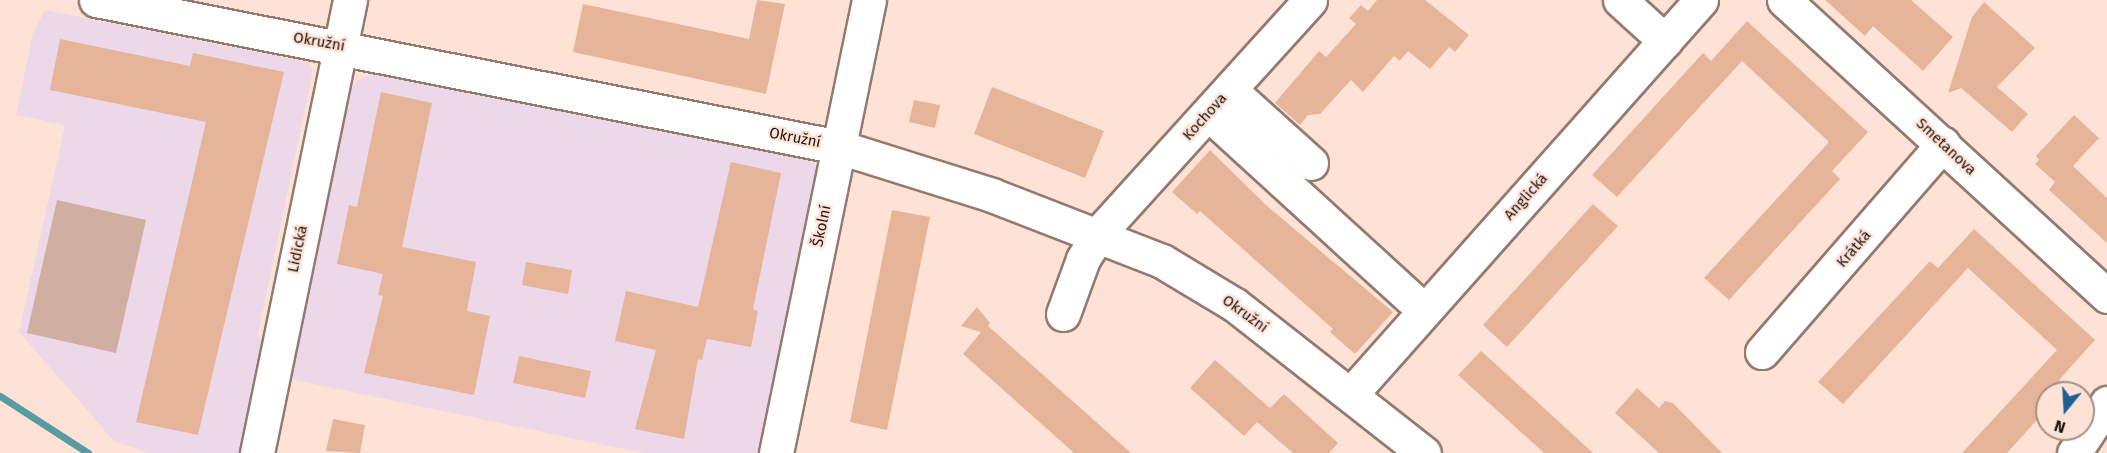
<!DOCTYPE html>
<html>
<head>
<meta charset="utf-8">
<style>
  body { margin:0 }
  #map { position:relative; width:2107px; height:453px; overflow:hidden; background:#fee2d6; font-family:"Fira Sans",sans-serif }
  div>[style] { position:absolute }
  .education>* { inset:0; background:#ecd8e8 }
  .green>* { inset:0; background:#d0aea1 }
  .stream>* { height:7px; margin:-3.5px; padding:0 3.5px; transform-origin:3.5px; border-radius:3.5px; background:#589ca2 }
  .building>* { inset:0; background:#e6b498 }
  .roads { filter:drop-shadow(2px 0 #937a6f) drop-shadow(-2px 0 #937a6f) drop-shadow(0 2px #937a6f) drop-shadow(0 -2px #937a6f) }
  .minor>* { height:33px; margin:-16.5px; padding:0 16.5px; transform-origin:16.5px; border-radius:16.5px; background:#fff }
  span { translate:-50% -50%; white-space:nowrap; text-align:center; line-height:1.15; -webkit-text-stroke:4.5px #fee2d6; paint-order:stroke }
  .street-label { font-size:15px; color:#1c130f }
  .north { position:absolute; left:2035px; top:381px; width:60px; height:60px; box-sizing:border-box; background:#fee2d6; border:2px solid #a48f86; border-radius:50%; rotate:198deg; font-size:16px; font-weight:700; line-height:24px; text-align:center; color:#1c130f }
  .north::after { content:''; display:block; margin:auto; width:21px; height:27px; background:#1f6196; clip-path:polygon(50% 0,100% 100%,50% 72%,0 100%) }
</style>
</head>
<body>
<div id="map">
  <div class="education">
    <i style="clip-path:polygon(45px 10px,307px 62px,313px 70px,258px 334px,262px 347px,241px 453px,148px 453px,114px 441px,19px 332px,65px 125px,16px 115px,33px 33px)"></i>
    <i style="clip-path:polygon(380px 70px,812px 160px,818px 170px,759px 453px,643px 453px,290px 379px,289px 364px,344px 98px,358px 80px)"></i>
  </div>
  <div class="green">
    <i style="clip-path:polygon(57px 200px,146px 220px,116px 353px,27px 333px)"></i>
  </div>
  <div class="stream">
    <i style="left:0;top:396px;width:105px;rotate:32.9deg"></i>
  </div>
  <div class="building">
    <i style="clip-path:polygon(757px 0,785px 4px,766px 94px,573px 52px,583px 4px,749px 39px)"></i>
    <i style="clip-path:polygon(1377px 0,1425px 0,1469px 35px,1455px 52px,1449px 47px,1430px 69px,1408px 51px,1400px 61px,1394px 56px,1363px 92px,1351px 80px,1320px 114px,1308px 115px,1300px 125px,1275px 103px,1319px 51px,1326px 57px,1356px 24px,1349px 18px,1361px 5px,1368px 11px)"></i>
    <i style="clip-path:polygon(1825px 0,1911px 0,1953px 37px,1923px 71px,1873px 26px,1865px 36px)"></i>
    <i style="clip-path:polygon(1984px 2px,2035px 48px,1997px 87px,2028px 114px,2012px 132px,1961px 88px,1948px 93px,1972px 17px)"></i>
    <i style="clip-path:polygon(1747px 21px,1868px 132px,1832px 171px,1840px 179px,1729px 300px,1704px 278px,1829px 142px,1742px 61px,1617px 197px,1592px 175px,1703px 53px,1711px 61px)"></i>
    <i style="clip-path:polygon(60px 39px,190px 66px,193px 53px,284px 72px,198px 435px,136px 422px,206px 122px,50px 90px)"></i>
    <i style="clip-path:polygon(992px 87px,1104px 131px,1085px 178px,974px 134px)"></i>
    <i style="clip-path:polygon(381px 92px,432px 103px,402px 247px,476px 262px,467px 311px,490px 316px,474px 395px,364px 373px,383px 296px,378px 295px,383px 274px,337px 264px,349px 205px,357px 207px)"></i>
    <i style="clip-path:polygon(914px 100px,940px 105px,935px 128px,909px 122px)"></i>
    <i style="clip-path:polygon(2074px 115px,2099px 138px,2073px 166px,2107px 198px,2107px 243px,2049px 190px,2055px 182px,2035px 164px,2039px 160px,2036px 156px)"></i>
    <i style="clip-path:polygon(1210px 150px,1267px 206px,1393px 312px,1355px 354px,1330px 332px,1333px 329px,1200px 211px,1197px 214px,1172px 192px)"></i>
    <i style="clip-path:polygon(731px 162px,781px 173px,753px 309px,758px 311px,751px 347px,707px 339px,702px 360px,698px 359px,684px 439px,635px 429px,656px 350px,615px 341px,626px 291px,698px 307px)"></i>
    <i style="clip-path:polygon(1593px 204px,1618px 226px,1507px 347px,1483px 325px)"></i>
    <i style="clip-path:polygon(892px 210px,930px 217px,887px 430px,850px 422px)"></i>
    <i style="clip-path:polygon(1974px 229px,2095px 340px,2059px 380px,2074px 393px,2047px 393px,2047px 409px,2007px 453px,1962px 453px,2057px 350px,1968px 268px,1843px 404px,1818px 382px,1930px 261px,1938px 268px)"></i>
    <i style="clip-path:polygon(526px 262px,572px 270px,568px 294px,522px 285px)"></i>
    <i style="clip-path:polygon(977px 307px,990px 323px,988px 326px,1131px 453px,1074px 453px,963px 354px,981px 332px,961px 326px)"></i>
    <i style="clip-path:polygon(1481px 351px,1522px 388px,1593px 453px,1544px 453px,1458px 375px)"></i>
    <i style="clip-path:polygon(519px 356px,591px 371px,585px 398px,513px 383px)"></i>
    <i style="clip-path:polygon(1215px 360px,1270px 408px,1284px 394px,1338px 443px,1329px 453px,1293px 453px,1257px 422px,1244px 436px,1190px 388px)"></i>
    <i style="clip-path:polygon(1637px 388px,1659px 408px,1665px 401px,1673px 403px,1722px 453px,1659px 453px,1615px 413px)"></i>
    <i style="clip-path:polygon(333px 419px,365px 425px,360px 453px,326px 451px)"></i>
  </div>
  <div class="roads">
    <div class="minor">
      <i style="left:96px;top:0;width:757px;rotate:11.19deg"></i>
      <i style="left:839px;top:147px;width:160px;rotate:17.4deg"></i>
      <i style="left:992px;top:195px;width:182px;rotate:21.2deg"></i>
      <i style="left:1162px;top:261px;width:85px;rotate:31.1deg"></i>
      <i style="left:1235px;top:305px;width:240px;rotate:38.1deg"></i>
      <i style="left:1620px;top:0;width:61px;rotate:42.3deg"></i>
      <i style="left:1784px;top:0;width:438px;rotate:42.5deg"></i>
      <i style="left:1230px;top:90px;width:109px;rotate:42deg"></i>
      <i style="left:1209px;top:114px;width:292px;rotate:42.4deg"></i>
      <i style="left:1063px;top:314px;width:59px;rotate:-70deg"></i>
      <i style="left:1083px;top:259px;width:31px;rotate:-58deg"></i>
      <i style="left:1099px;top:233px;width:314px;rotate:-47.8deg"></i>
      <i style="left:1762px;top:352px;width:276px;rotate:-49deg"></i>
      <i style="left:1351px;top:394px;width:527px;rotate:-48.38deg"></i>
      <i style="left:257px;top:453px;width:462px;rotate:-78.4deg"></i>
      <i style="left:776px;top:453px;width:462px;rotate:-78.4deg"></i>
      <i style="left:2074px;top:453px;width:60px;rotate:-56.6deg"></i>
    </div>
  </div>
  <div class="street-label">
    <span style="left:319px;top:42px;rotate:10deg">Okružní</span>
    <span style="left:1205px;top:117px;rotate:-48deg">Kochova</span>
    <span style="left:795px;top:138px;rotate:11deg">Okružní</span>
    <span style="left:1946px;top:147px;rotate:43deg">Smetanova</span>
    <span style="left:1526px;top:197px;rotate:-48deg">Anglická</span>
    <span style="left:822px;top:226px;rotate:-78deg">Školní</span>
    <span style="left:298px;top:249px;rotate:-78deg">Lidická</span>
    <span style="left:1854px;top:249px;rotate:-49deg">Krátká</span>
    <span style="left:1245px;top:314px;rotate:36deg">Okružní</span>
  </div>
  <div class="north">N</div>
</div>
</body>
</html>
